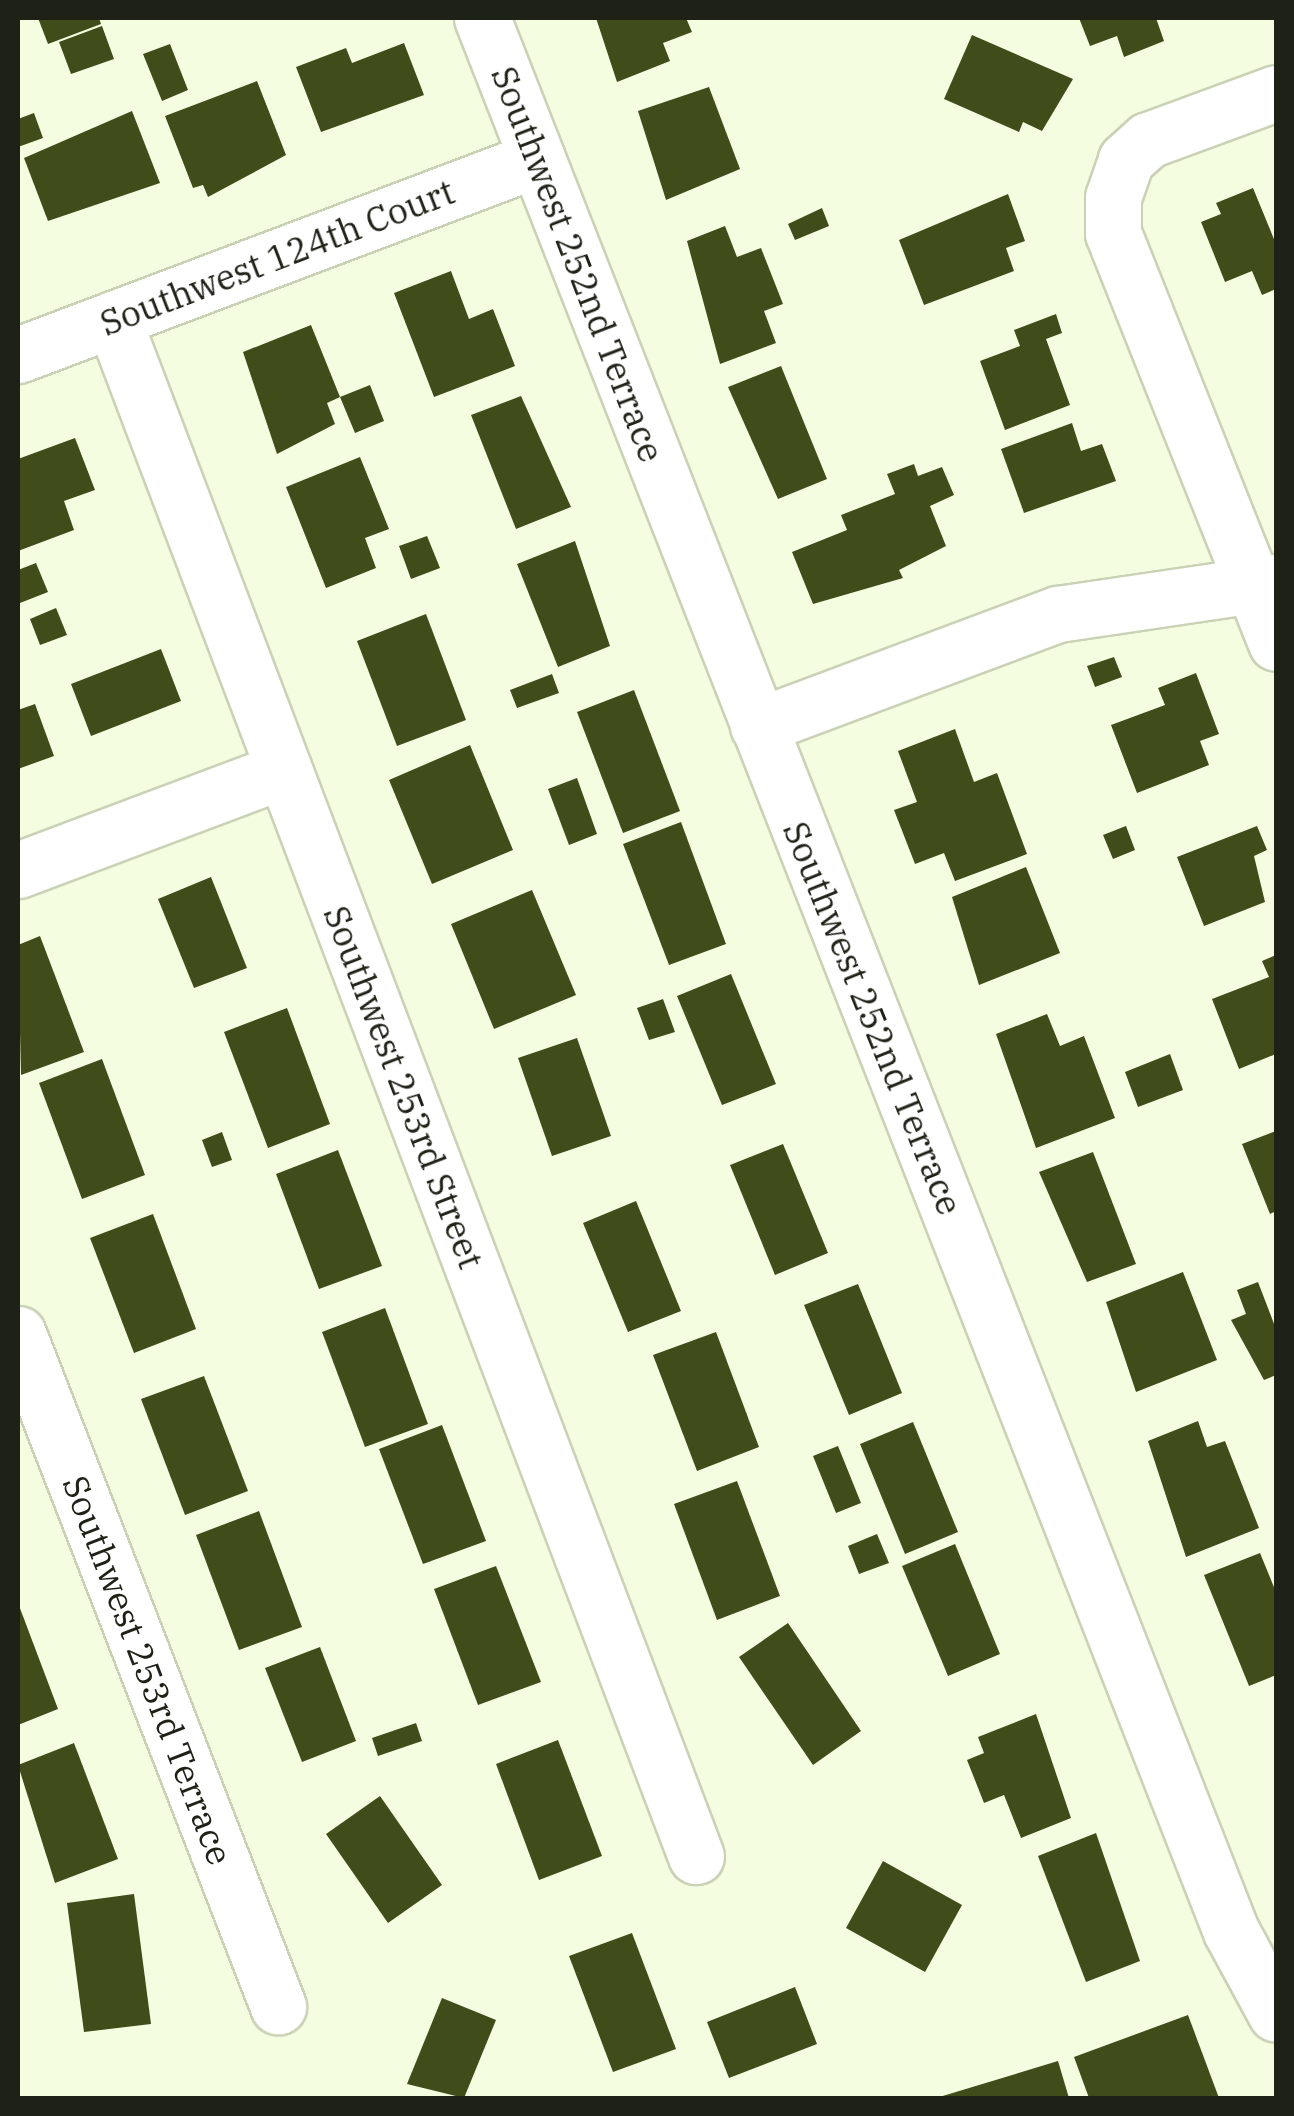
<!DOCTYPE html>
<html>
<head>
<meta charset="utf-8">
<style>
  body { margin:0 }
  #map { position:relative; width:1294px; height:2116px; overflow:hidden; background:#f5fde1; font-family:"IBM Plex Serif",serif }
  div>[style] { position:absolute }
  .building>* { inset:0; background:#404c19 }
  .roads { filter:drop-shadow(2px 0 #cad2b6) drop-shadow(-2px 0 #cad2b6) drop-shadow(0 2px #cad2b6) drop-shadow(0 -2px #cad2b6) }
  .minor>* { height:55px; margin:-27.5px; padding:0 27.5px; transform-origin:27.5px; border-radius:27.5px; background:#fff }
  span { translate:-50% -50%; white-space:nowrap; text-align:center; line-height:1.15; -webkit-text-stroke:10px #fff; paint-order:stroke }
  .street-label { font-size:35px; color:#1e2116 }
  .frame { position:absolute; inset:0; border:20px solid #1e2116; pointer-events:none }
</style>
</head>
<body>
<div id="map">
  <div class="building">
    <i style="clip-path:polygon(38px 18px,99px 18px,101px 24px,48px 44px)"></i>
    <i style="clip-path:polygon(596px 18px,686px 18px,692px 32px,663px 43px,670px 61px,617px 82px)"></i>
    <i style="clip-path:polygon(1079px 18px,1156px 18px,1164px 41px,1124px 57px,1117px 36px,1090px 46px)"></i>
    <i style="clip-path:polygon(102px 26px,114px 59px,71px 74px,59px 42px)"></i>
    <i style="clip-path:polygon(972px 35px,1073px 79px,1042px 131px,1023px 122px,1019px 132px,944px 99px)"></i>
    <i style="clip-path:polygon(404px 43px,424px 95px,321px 132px,296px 67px,346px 48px,352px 63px)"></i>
    <i style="clip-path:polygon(170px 44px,188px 90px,162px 101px,143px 54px)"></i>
    <i style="clip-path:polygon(257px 81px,286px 155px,208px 197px,203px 185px,193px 188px,165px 116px)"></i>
    <i style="clip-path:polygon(709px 87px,740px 169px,666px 200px,638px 111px)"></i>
    <i style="clip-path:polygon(132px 111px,160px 183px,48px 221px,24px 158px)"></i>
    <i style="clip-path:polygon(34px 113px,43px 138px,18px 147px,18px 119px)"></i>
    <i style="clip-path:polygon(1253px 188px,1276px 244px,1276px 289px,1262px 295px,1252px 271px,1225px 282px,1201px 222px,1221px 214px,1216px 203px)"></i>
    <i style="clip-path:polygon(1008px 194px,1025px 241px,1006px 248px,1014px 271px,924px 305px,899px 240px)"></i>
    <i style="clip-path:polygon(822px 208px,829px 226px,795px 240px,788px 224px)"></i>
    <i style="clip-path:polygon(725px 226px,737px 257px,761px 248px,783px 304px,764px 311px,776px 343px,720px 364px,687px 241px)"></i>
    <i style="clip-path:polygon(451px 271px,469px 319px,493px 309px,515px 366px,434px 397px,394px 293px)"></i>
    <i style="clip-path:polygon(1056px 314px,1062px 333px,1046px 339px,1070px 405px,1005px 430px,980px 361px,1020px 346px,1014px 330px)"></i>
    <i style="clip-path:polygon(311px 325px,340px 397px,327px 403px,335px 424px,277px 454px,243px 352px)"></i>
    <i style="clip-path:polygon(781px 366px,827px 479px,778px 499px,728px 387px)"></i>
    <i style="clip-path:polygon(370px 385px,384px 421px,355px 433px,340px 397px)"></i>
    <i style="clip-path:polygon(521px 396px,571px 507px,516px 529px,471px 415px)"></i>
    <i style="clip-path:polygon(1072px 423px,1081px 451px,1102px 444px,1116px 481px,1024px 513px,1001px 449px)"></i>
    <i style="clip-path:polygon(75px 438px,95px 490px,64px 501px,74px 530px,18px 551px,18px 459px)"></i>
    <i style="clip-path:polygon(360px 457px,389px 529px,365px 538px,376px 568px,326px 588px,286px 487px)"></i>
    <i style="clip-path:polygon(914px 464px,918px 476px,942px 467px,954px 495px,930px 506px,946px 546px,899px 570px,903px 578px,813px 604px,792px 552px,847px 530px,841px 515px,895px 494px,887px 474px)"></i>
    <i style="clip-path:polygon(427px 536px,440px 568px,411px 579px,399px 546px)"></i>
    <i style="clip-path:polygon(575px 541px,610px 646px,558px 667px,517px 564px)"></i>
    <i style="clip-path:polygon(36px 563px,48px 592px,20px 603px,18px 570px)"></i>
    <i style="clip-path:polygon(56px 608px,67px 635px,40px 645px,30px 619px)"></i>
    <i style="clip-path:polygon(426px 614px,466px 720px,397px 746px,357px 641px)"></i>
    <i style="clip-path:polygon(161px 649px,181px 701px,91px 736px,71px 684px)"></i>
    <i style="clip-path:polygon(1114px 657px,1122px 677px,1095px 687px,1087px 666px)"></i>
    <i style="clip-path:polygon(1196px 673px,1219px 734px,1200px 741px,1209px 765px,1137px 793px,1111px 725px,1165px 705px,1158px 688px)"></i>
    <i style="clip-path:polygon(552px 674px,559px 693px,517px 708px,510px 690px)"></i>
    <i style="clip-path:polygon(634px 690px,680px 811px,623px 833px,577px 712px)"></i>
    <i style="clip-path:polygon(35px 704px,54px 756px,18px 769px,18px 710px)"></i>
    <i style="clip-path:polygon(955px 729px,974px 782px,997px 773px,1027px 854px,955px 881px,944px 853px,915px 864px,894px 810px,917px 802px,898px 751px)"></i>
    <i style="clip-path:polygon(470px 745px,513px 850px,432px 884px,389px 780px)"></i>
    <i style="clip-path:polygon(577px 778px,597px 834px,569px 845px,548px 789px)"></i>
    <i style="clip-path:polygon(681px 822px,726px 944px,669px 965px,623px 844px)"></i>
    <i style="clip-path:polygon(1126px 826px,1135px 850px,1113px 859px,1103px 835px)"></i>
    <i style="clip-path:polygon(1257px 826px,1267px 850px,1254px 856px,1265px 902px,1204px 926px,1177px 857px)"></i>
    <i style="clip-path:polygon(1026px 867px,1060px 953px,979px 985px,952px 897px)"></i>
    <i style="clip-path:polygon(211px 877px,247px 968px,194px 988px,158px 899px)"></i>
    <i style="clip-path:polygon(532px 890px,576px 995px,494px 1029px,451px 924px)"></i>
    <i style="clip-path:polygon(40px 936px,84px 1052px,21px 1075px,18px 945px)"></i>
    <i style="clip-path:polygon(1276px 955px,1276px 1054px,1239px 1069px,1212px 999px,1269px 977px,1262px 961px)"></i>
    <i style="clip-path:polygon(731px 974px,776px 1084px,722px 1105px,677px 996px)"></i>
    <i style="clip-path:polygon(663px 999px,675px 1032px,649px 1040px,637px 1008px)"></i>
    <i style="clip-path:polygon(287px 1008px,330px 1124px,268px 1148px,224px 1032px)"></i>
    <i style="clip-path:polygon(1047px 1014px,1060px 1046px,1084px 1036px,1115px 1118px,1036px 1148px,996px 1034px)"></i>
    <i style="clip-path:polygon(577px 1038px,611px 1136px,552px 1156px,518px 1058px)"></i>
    <i style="clip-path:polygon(1170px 1054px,1183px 1090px,1138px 1107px,1125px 1072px)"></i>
    <i style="clip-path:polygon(102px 1059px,145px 1175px,82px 1199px,39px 1083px)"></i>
    <i style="clip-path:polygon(1276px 1131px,1276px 1211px,1270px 1214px,1242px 1144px)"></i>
    <i style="clip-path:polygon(222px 1132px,232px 1160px,212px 1167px,202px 1140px)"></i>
    <i style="clip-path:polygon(783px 1144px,828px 1253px,775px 1275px,730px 1165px)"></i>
    <i style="clip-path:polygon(338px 1150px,382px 1266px,319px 1289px,276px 1174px)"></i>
    <i style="clip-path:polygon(1093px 1152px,1136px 1264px,1087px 1282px,1039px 1172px)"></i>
    <i style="clip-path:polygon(636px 1201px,681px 1311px,628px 1332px,583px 1223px)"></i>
    <i style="clip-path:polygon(153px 1214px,196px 1329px,134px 1353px,90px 1238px)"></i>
    <i style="clip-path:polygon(1183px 1272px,1217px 1360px,1136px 1392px,1106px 1302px)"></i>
    <i style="clip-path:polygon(1258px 1282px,1276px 1329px,1276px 1375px,1264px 1380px,1231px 1320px,1246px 1314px,1237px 1290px)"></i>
    <i style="clip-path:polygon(858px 1284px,902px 1393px,849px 1415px,804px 1305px)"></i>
    <i style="clip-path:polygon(385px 1308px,428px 1424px,365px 1447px,322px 1332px)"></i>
    <i style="clip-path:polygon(716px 1332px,759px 1447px,697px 1471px,653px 1355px)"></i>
    <i style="clip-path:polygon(204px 1376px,248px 1491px,185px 1515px,141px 1399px)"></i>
    <i style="clip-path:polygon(1198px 1421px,1207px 1447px,1225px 1441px,1259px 1528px,1186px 1557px,1148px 1441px)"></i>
    <i style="clip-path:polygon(913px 1422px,958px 1532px,905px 1554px,860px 1444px)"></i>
    <i style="clip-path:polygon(442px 1425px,486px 1541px,423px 1564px,379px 1449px)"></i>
    <i style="clip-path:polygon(838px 1446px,861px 1503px,836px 1513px,813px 1456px)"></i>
    <i style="clip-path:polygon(737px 1481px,780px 1596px,717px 1620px,674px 1504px)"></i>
    <i style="clip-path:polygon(259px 1511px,302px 1627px,239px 1650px,196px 1535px)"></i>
    <i style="clip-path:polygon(877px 1534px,889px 1563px,859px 1574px,848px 1546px)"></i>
    <i style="clip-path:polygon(955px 1544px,1000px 1654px,948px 1676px,902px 1566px)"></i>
    <i style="clip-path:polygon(1260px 1553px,1276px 1592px,1276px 1675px,1249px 1686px,1204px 1575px)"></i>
    <i style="clip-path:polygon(496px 1566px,541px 1682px,478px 1705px,434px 1589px)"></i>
    <i style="clip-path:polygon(18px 1603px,58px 1709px,18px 1725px)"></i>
    <i style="clip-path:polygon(788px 1623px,861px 1731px,813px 1765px,739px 1657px)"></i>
    <i style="clip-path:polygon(320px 1647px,356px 1741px,302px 1762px,265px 1668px)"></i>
    <i style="clip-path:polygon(1036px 1714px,1071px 1818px,1021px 1838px,1004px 1795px,984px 1803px,967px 1760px,984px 1753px,978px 1737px)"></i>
    <i style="clip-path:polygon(416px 1723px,422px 1741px,378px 1756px,372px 1738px)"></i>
    <i style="clip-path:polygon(558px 1740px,602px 1856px,539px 1880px,496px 1764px)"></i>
    <i style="clip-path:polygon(74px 1743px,118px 1859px,55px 1883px,18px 1765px)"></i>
    <i style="clip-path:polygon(380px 1796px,442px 1885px,388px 1923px,326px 1834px)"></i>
    <i style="clip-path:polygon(1096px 1833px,1140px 1961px,1086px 1982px,1038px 1856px)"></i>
    <i style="clip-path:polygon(883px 1861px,962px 1905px,925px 1972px,846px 1928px)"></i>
    <i style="clip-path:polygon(134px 1894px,151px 2024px,84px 2032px,67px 1903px)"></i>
    <i style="clip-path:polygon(632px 1933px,676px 2049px,613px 2072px,569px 1956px)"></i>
    <i style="clip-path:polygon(795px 1987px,817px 2044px,729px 2078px,707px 2022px)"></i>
    <i style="clip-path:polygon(442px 1998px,496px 2020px,464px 2098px,407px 2084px)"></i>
    <i style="clip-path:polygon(1188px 2015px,1219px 2098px,1089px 2098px,1074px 2057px)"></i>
    <i style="clip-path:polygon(1058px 2061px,1069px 2098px,936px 2098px)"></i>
  </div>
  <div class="roads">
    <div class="minor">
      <i style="left:482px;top:18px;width:2054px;rotate:68.62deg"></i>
      <i style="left:1231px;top:1931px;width:94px;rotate:61.5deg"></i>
      <i style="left:1276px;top:93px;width:136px;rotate:159.8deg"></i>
      <i style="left:1148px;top:140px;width:30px;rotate:138deg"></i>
      <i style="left:1126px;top:160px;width:39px;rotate:109deg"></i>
      <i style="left:1113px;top:197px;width:36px;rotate:90deg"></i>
      <i style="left:1113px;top:233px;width:441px;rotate:68.3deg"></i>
      <i style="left:113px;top:319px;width:1644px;rotate:69.23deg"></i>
      <i style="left:18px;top:355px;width:555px;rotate:-20.69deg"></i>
      <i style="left:758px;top:726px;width:320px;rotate:-20.5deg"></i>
      <i style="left:1058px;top:614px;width:220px;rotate:-8.4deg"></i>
      <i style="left:18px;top:870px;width:284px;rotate:-20.6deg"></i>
      <i style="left:18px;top:1334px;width:721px;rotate:68.85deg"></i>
    </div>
  </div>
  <div class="street-label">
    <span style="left:277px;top:257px;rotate:-21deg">Southwest 124th Court</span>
    <span style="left:578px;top:264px;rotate:69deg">Southwest 252nd Terrace</span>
    <span style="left:873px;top:1018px;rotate:68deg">Southwest 252nd Terrace</span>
    <span style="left:404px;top:1087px;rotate:69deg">Southwest 253rd Street</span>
    <span style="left:148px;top:1670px;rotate:69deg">Southwest 253rd Terrace</span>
  </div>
  <div class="frame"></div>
</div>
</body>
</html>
